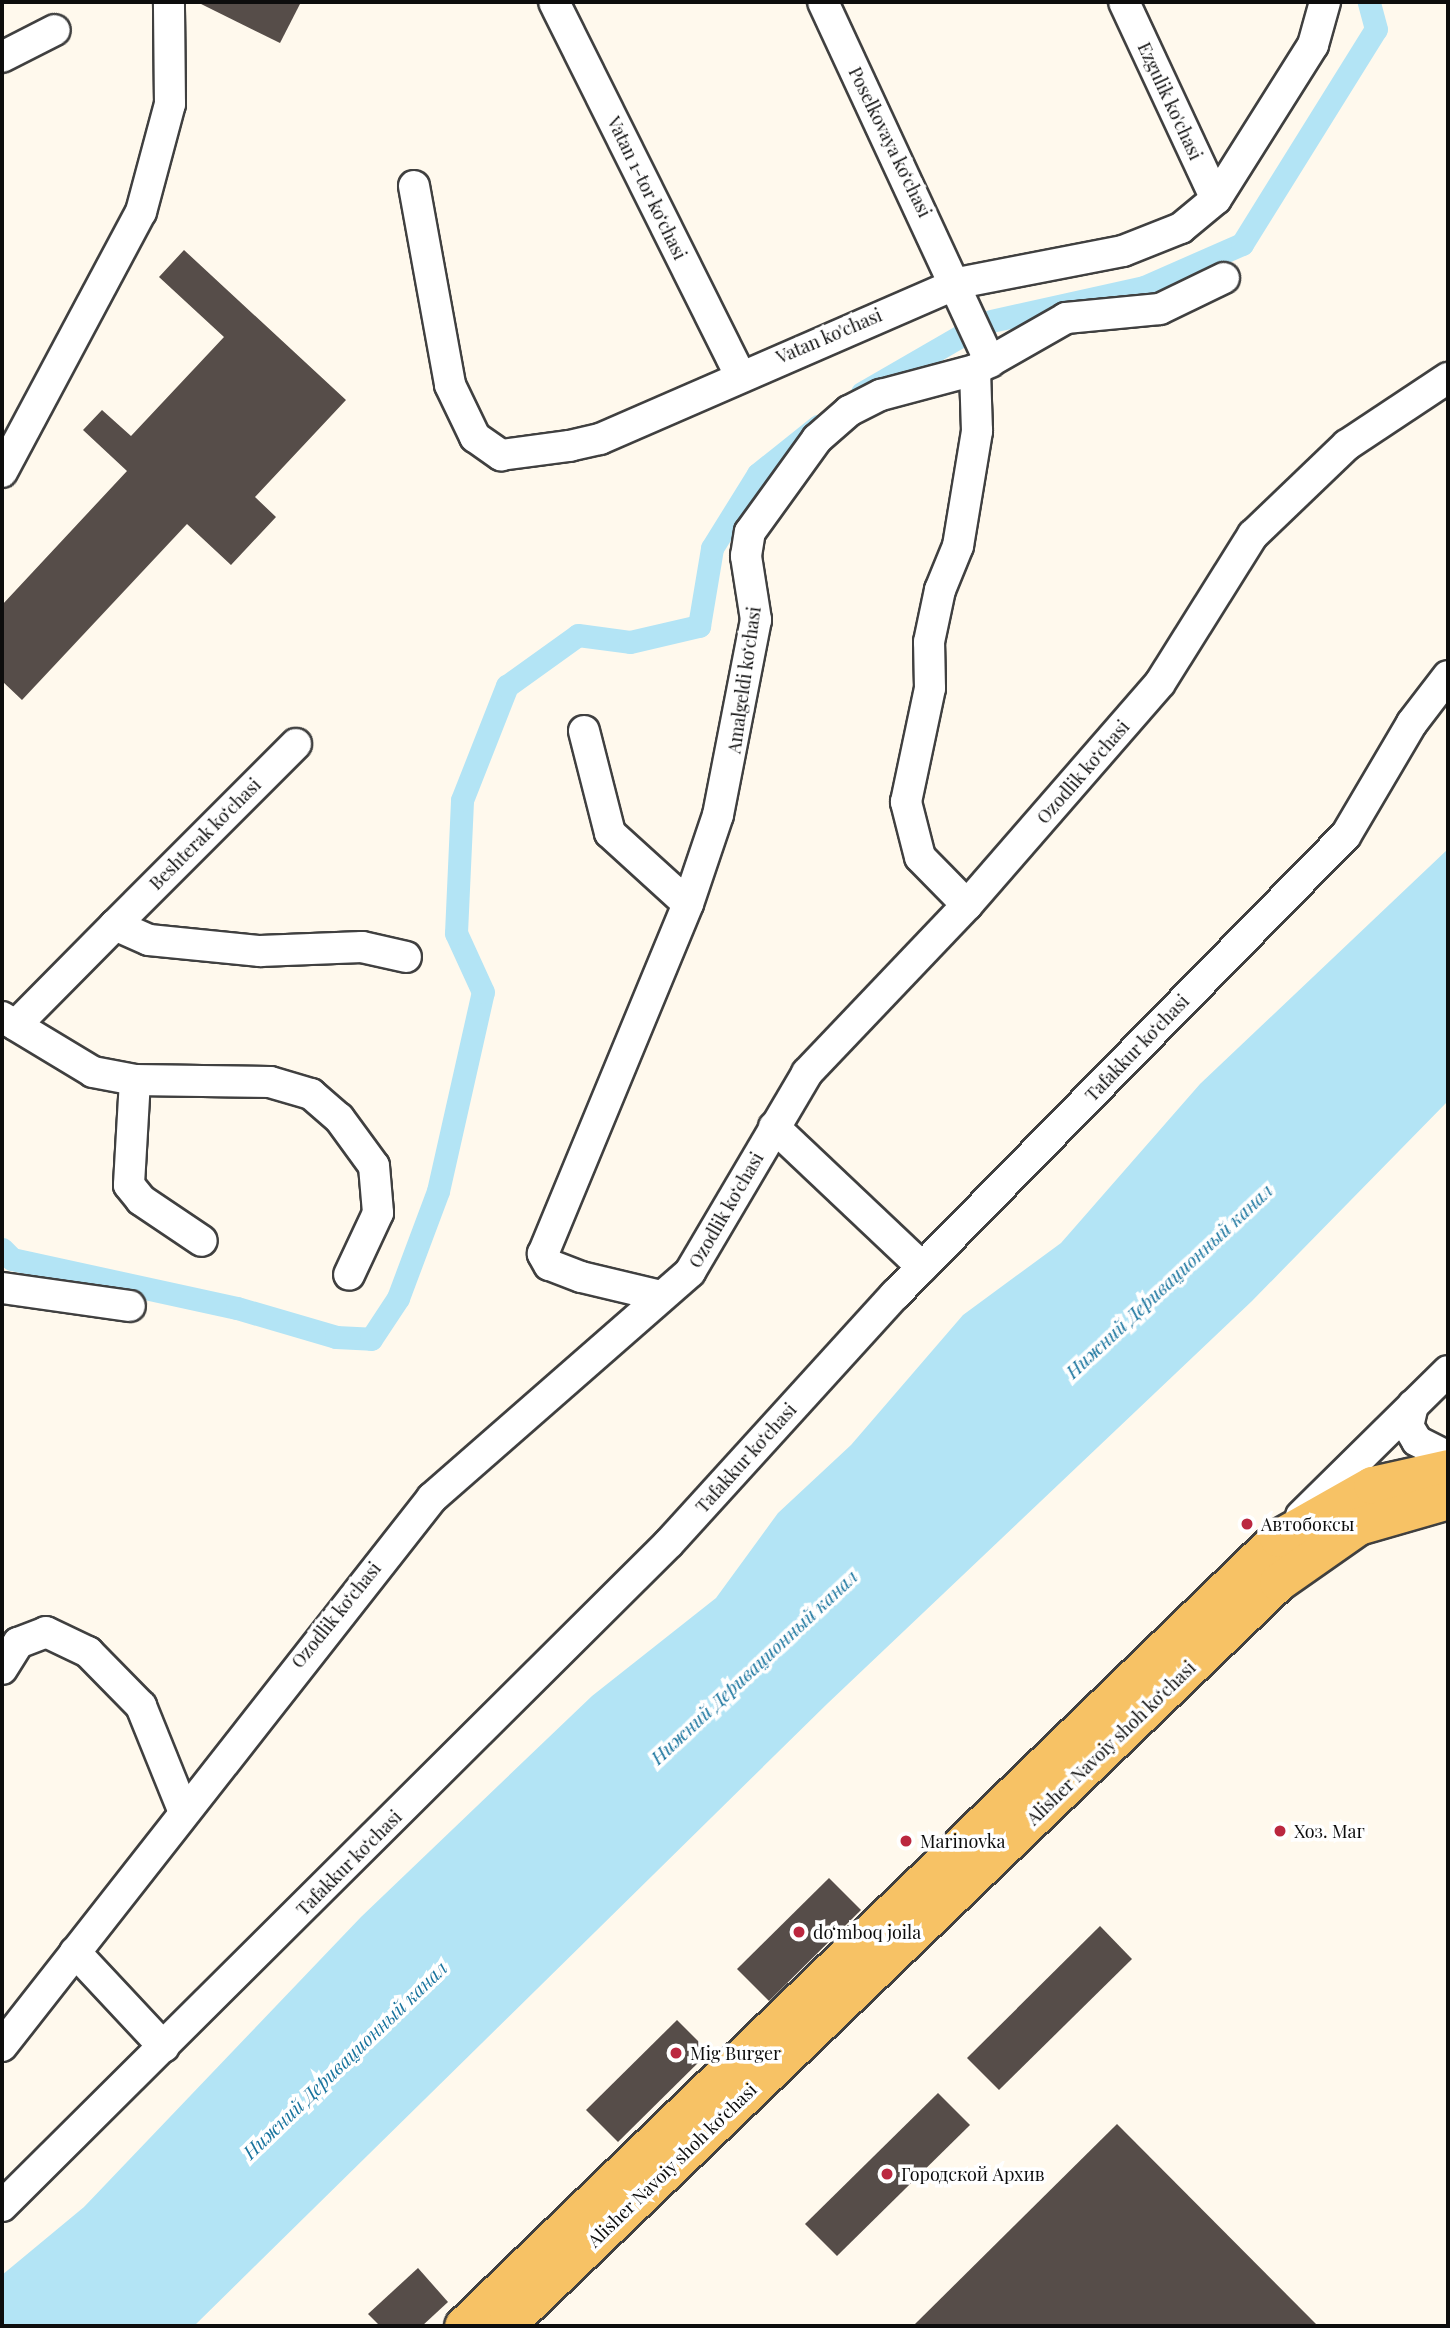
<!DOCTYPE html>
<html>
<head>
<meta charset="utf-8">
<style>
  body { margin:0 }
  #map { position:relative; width:1450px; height:2328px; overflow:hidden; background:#fff9ed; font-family:"Playfair Display",serif }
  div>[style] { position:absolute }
  .water>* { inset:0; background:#b3e4f5 }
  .canal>* { height:23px; margin:-11.5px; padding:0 11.5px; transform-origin:11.5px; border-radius:11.5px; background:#b3e4f5 }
  .building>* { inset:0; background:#564d49 }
  .roads { filter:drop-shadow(2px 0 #404040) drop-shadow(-2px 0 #404040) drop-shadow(0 2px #404040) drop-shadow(0 -2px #404040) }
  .minor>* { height:30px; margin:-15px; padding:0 15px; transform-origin:15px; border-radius:15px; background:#fff }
  .major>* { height:37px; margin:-18.5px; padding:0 18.5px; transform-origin:18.5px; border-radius:18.5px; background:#f7c265 }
  .dots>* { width:19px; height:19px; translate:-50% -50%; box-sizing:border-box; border:4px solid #fff; border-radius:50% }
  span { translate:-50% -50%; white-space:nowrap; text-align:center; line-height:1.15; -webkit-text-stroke:7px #fff; paint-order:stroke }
  .street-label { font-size:18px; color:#0d0d0d }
  .poi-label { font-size:18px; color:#0d0d0d }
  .left { translate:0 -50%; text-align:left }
  .water-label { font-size:19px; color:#18739d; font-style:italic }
  .frame { position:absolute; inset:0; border:4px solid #0d0d0d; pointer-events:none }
</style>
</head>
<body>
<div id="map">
  <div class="water">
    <i style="clip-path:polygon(1448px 849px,1448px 1101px,1252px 1301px,827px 1704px,194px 2326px,2px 2326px,2px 2275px,84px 2207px,361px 1917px,592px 1696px,716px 1598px,778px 1513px,851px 1445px,963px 1315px,1061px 1243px,1200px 1084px)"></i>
  </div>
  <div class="canal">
    <i style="left:991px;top:321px;width:157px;rotate:-12.5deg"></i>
    <i style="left:1144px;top:287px;width:107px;rotate:-23.7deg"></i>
    <i style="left:1242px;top:244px;width:253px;rotate:-58.1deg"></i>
    <i style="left:1376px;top:29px;width:28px;rotate:-105deg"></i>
    <i style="left:862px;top:393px;width:116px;rotate:-30.1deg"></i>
    <i style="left:2px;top:1249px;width:14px;rotate:45deg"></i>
    <i style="left:12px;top:1259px;width:230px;rotate:12.3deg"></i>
    <i style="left:237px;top:1308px;width:103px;rotate:16.3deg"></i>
    <i style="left:336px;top:1337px;width:35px;rotate:3deg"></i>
    <i style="left:371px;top:1339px;width:49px;rotate:-56.6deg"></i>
    <i style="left:398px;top:1298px;width:114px;rotate:-69.5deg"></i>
    <i style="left:438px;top:1191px;width:204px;rotate:-77.3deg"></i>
    <i style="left:483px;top:992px;width:65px;rotate:-114.6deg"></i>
    <i style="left:456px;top:933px;width:133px;rotate:-87.4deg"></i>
    <i style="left:462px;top:800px;width:123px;rotate:-68.5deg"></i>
    <i style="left:507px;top:686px;width:87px;rotate:-35.7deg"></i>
    <i style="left:578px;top:635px;width:52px;rotate:7.7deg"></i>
    <i style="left:630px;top:642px;width:71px;rotate:-13.1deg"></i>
    <i style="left:699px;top:626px;width:79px;rotate:-80.5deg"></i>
    <i style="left:712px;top:548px;width:87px;rotate:-58.1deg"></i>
    <i style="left:758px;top:474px;width:77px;rotate:-38.7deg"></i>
  </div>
  <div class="building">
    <i style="clip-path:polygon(197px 2px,301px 2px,280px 43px)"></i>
    <i style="clip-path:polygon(184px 250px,346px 400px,255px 497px,276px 517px,231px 565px,187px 524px,22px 700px,2px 681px,2px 605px,127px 471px,83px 430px,102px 410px,131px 436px,224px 337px,159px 277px)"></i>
    <i style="clip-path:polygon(829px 1878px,861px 1910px,769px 2001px,737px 1969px)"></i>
    <i style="clip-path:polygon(1100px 1926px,1132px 1959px,999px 2090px,967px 2058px)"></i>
    <i style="clip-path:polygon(677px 2020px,709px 2052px,618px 2142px,586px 2110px)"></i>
    <i style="clip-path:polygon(938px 2093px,970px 2125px,837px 2256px,805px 2224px)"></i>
    <i style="clip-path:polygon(1117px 2124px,1318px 2326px,913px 2326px)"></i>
    <i style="clip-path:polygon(418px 2268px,448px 2302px,422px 2326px,380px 2326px,368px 2314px)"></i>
  </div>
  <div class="roads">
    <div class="minor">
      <i style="left:554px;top:2px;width:415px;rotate:63.5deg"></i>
      <i style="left:823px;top:2px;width:397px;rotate:65.1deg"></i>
      <i style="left:1124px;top:2px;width:217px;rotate:65deg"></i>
      <i style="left:2px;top:57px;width:59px;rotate:-27deg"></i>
      <i style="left:414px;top:186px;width:202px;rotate:79.7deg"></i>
      <i style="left:450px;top:385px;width:58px;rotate:64.3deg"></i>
      <i style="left:475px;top:437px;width:32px;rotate:35deg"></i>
      <i style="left:501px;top:455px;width:69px;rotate:-7.5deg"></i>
      <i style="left:569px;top:446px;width:32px;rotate:-13deg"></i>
      <i style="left:600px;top:439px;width:391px;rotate:-23.5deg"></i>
      <i style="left:958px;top:283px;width:168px;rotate:-11deg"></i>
      <i style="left:1123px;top:251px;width:62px;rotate:-21.6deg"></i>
      <i style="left:1181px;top:228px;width:45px;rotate:-39.6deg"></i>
      <i style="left:1216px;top:199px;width:182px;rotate:-57.8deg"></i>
      <i style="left:1313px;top:45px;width:45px;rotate:-74.4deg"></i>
      <i style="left:2px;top:472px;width:295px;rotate:-61.9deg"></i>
      <i style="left:141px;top:212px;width:112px;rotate:-75deg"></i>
      <i style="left:170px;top:104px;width:102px;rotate:-90.6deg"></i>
      <i style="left:584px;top:731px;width:105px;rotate:75.7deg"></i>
      <i style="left:610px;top:833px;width:105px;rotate:42.3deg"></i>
      <i style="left:967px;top:905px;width:67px;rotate:-134.4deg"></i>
      <i style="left:920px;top:857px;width:57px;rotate:-104.3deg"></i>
      <i style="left:906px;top:802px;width:116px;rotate:-78.1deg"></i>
      <i style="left:930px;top:688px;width:46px;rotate:-91.2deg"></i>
      <i style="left:929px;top:642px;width:53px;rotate:-78.1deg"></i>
      <i style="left:940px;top:590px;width:48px;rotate:-67.8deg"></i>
      <i style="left:958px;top:546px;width:117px;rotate:-80.6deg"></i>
      <i style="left:977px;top:431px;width:61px;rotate:-91.9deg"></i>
      <i style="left:115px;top:925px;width:256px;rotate:-45deg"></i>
      <i style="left:2px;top:1017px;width:106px;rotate:31.1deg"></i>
      <i style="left:93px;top:1072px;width:43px;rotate:10.8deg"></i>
      <i style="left:135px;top:1080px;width:135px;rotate:0.8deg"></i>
      <i style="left:270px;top:1082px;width:43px;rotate:16.3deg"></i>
      <i style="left:311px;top:1094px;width:37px;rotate:41deg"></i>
      <i style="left:339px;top:1118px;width:59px;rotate:53.9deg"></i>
      <i style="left:374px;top:1166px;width:47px;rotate:85.1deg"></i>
      <i style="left:378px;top:1213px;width:68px;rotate:115.1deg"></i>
      <i style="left:16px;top:1025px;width:141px;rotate:-45.3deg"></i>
      <i style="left:115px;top:925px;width:37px;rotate:24deg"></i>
      <i style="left:149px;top:940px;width:112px;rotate:5.7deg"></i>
      <i style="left:260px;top:951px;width:102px;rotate:-2.2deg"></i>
      <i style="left:362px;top:947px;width:45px;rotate:12.8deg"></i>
      <i style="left:135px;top:1080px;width:105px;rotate:93.3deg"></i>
      <i style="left:129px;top:1185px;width:19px;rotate:51deg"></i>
      <i style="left:141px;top:1200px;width:73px;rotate:33.9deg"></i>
      <i style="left:774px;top:1127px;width:204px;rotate:43.4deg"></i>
      <i style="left:2px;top:1288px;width:129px;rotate:8deg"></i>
      <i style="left:661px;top:1296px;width:82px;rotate:-166.6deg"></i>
      <i style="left:581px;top:1277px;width:34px;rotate:-159deg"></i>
      <i style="left:549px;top:1265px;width:13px;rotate:-119deg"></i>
      <i style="left:543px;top:1254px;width:379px;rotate:-67.5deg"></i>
      <i style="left:688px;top:904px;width:94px;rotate:-71.4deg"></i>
      <i style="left:718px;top:815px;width:199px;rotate:-79deg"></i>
      <i style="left:756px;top:620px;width:65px;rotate:-98.9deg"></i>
      <i style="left:746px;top:556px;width:24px;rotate:-81deg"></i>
      <i style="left:750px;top:532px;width:115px;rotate:-54.2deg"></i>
      <i style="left:817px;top:439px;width:43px;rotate:-41.2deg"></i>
      <i style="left:849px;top:411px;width:36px;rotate:-27deg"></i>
      <i style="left:881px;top:395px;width:97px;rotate:-14.9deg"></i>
      <i style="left:975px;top:370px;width:105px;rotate:-29.7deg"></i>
      <i style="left:1066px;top:318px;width:94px;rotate:-5.5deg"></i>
      <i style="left:1160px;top:309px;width:71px;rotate:-25.8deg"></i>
      <i style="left:1413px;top:1405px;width:22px;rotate:103deg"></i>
      <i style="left:1408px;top:1426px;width:17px;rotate:59deg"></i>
      <i style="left:1417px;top:1441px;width:35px;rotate:27deg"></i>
      <i style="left:1301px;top:1516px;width:206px;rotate:-44.6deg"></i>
      <i style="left:2px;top:1669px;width:31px;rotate:-58deg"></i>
      <i style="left:18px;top:1643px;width:30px;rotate:-21deg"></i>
      <i style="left:46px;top:1632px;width:47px;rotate:25.5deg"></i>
      <i style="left:88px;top:1652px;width:76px;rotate:45.5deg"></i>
      <i style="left:141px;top:1706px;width:112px;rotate:68deg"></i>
      <i style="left:75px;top:1952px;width:130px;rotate:46.9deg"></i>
      <i style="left:2px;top:2046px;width:697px;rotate:-51.88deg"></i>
      <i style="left:432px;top:1498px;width:343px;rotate:-41.2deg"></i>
      <i style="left:690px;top:1272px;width:231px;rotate:-59.5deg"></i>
      <i style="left:807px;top:1073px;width:232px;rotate:-46.4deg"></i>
      <i style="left:967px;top:905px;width:294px;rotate:-49deg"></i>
      <i style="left:1160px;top:683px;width:175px;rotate:-57.9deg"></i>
      <i style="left:1253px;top:535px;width:130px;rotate:-43.8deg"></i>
      <i style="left:1347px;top:445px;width:121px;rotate:-33.6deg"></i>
      <i style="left:2px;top:2206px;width:940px;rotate:-44.83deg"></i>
      <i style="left:669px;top:1543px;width:336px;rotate:-47.7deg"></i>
      <i style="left:895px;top:1295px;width:644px;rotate:-45.57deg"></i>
      <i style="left:1346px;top:835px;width:130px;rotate:-59.5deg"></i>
      <i style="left:1412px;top:723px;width:59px;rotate:-52.5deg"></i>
    </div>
    <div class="major">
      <i style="left:463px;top:2326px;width:1134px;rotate:-44.04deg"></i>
      <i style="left:1278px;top:1538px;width:108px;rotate:-29.4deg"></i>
      <i style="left:1372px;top:1485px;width:78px;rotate:-12.6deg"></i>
      <i style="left:505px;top:2326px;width:1073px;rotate:-43.9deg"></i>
      <i style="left:1278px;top:1582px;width:98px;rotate:-35deg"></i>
      <i style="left:1358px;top:1526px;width:94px;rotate:-16.1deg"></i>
    </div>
  </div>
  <div class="dots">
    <i style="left:1247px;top:1524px;background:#bb273f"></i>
    <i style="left:1280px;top:1831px;background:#bb273f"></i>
    <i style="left:906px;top:1841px;background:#bb273f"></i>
    <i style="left:799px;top:1932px;background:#bb273f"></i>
    <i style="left:676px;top:2053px;background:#bb273f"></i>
    <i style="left:887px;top:2174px;background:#bb273f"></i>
  </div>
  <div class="street-label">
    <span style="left:1170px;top:101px;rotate:65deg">Ezgulik ko'chasi</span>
    <span style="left:890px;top:142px;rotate:64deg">Poselkovaya ko‘chasi</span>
    <span style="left:647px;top:188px;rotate:64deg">Vatan 1-tor ko‘chasi</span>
    <span style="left:829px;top:336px;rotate:-23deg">Vatan ko'chasi</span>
    <span style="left:744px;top:680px;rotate:-82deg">Amalgeldi ko‘chasi</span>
    <span style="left:1083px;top:772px;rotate:-49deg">Ozodlik ko‘chasi</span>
    <span style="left:205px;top:834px;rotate:-45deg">Beshterak ko‘chasi</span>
    <span style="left:1137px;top:1048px;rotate:-46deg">Tafakkur ko‘chasi</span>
    <span style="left:726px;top:1210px;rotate:-60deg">Ozodlik ko‘chasi</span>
    <span style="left:746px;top:1458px;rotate:-48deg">Tafakkur ko‘chasi</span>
    <span style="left:336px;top:1615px;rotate:-51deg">Ozodlik ko‘chasi</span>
    <span style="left:1111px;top:1743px;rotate:-44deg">Alisher Navoiy shoh koʻchasi</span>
    <span style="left:349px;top:1863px;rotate:-45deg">Tafakkur ko‘chasi</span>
    <span style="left:672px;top:2165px;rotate:-44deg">Alisher Navoiy shoh koʻchasi</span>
  </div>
  <div class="poi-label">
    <span class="left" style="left:1261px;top:1524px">Автобоксы</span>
    <span class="left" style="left:1294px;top:1831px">Хоз. Маг</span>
    <span class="left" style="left:920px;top:1841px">Marinovka</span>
    <span class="left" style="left:813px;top:1932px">doʻmboq joila</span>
    <span class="left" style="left:690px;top:2053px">Mig Burger</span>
    <span class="left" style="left:901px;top:2174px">Городской Архив</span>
  </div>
  <div class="water-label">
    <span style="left:1169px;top:1281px;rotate:-43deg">Нижний Деривационный канал</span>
    <span style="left:754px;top:1667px;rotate:-43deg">Нижний Деривационный канал</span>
    <span style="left:345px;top:2060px;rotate:-44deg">Нижний Деривационный канал</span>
  </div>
  <div class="frame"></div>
</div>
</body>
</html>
